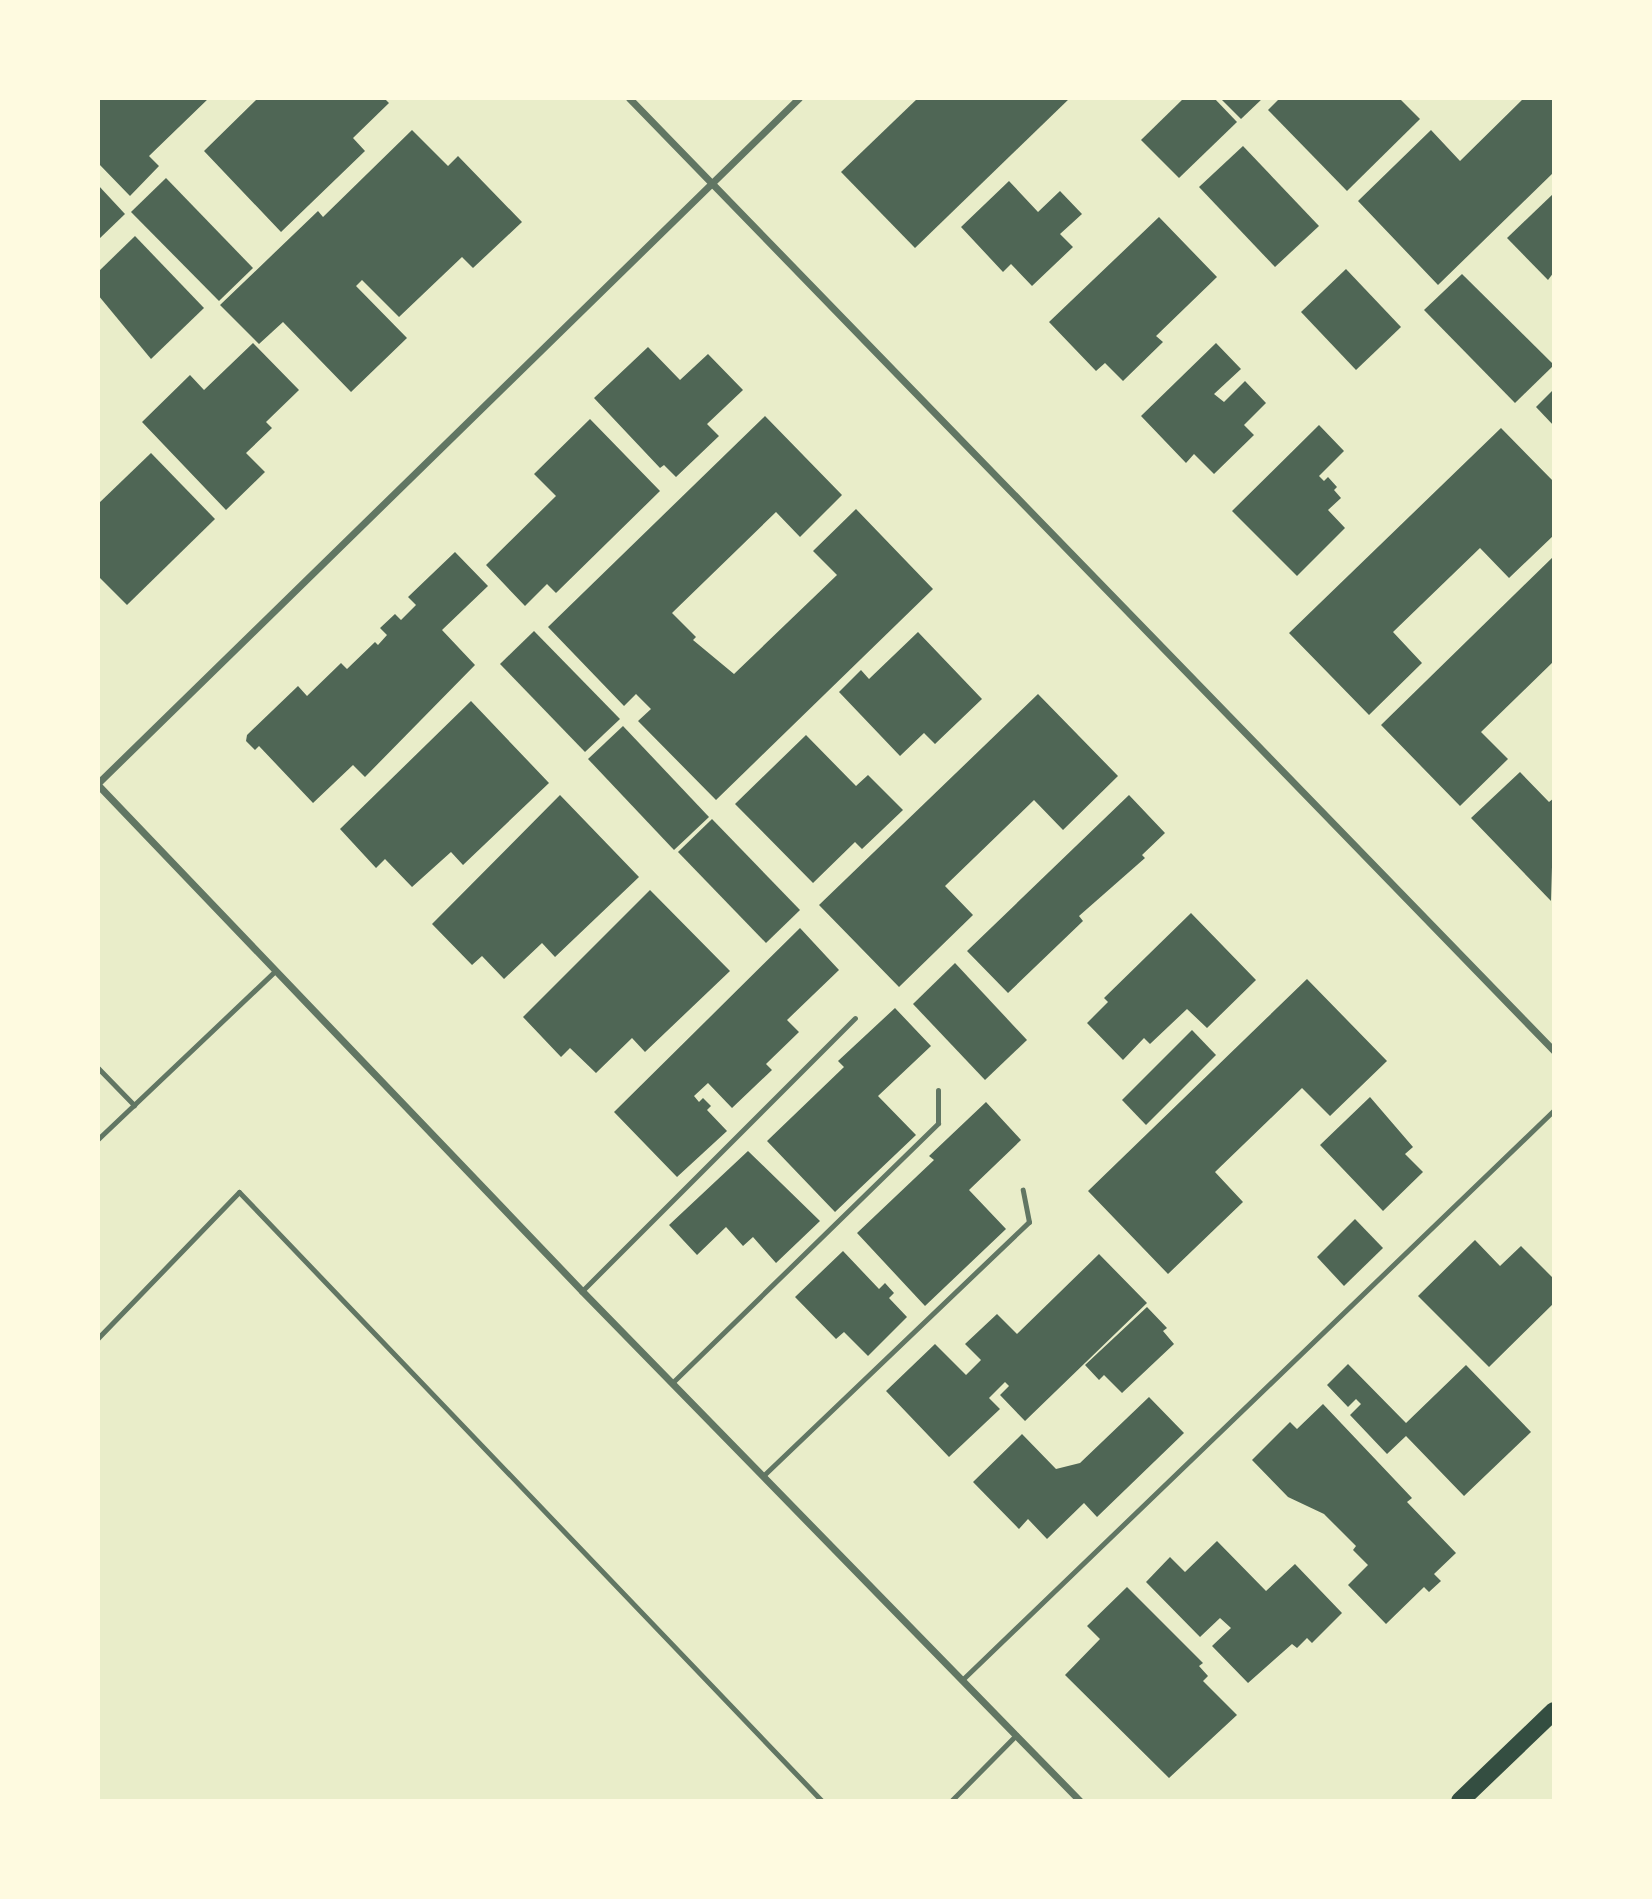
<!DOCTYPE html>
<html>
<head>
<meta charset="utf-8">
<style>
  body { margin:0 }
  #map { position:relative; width:1652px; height:1899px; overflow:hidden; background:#e9edc9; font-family:"Asap Condensed",sans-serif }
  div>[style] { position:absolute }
  .building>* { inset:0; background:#4f6655 }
  .service>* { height:5px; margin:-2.5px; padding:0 2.5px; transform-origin:2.5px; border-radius:2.5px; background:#617663 }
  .minor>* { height:7px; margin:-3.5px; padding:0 3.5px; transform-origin:3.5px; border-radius:3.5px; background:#617663 }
  .primary>* { height:18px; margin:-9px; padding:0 9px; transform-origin:9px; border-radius:9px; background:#344e41 }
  span { translate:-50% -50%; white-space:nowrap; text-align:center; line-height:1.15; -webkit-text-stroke:5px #fefae0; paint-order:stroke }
  .frame { position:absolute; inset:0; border:100px solid #fefae0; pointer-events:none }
</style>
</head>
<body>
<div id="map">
  <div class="building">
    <i style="clip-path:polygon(98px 98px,209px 98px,149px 156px,159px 166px,130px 196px,98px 163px)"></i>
    <i style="clip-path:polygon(258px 98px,384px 98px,389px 103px,353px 138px,365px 151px,281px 232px,204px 151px)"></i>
    <i style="clip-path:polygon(918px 98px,1070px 98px,915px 248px,841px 172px)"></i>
    <i style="clip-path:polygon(1184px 98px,1214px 98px,1237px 122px,1179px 178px,1141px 140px)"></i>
    <i style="clip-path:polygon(1220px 98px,1263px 98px,1241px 119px)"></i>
    <i style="clip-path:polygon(1280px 98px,1399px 98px,1420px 119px,1347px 191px,1268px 110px)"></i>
    <i style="clip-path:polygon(1524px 98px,1554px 98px,1554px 172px,1438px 285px,1358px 201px,1431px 130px,1460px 161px)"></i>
    <i style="clip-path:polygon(412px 130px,448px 166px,458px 156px,522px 222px,473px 268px,462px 257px,399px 317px,362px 280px,356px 286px,407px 338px,351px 392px,283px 322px,259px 344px,220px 305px,318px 211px,323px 217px)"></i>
    <i style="clip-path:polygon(1243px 146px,1319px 226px,1275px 267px,1199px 187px)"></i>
    <i style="clip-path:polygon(166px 178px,253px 268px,219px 301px,131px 212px)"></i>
    <i style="clip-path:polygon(1009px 181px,1038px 212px,1060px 191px,1082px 214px,1060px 234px,1073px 247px,1032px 286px,1011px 264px,1003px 272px,961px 227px)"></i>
    <i style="clip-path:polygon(98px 185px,125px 214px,98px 240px)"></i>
    <i style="clip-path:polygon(1554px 193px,1554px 272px,1548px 280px,1507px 238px)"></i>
    <i style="clip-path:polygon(1159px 217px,1217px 277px,1156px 336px,1163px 342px,1123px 381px,1105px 363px,1096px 371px,1049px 322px)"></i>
    <i style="clip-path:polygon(135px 236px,204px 308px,151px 359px,98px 295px,98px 272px)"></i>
    <i style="clip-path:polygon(1346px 269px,1401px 327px,1356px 370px,1301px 312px)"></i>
    <i style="clip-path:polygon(1462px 274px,1554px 365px,1515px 403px,1424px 310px)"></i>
    <i style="clip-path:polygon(253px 343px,299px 390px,266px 422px,272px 428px,246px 453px,265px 472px,226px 510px,142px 422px,190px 375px,204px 390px)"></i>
    <i style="clip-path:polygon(1216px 343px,1241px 369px,1214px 394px,1224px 402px,1245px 381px,1266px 403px,1244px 425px,1254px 435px,1214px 474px,1194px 454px,1186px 463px,1141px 416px)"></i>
    <i style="clip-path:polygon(648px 347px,680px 380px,708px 354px,743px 390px,707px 424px,719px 436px,676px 477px,664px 465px,660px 468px,594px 398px)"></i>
    <i style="clip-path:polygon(1554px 389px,1554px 426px,1536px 407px)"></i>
    <i style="clip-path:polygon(765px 416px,842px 495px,800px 537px,776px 512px,672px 613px,696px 637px,693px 640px,734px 674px,837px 575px,813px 551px,856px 509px,933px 589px,716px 800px,638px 721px,651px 709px,636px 694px,624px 706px,548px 627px)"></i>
    <i style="clip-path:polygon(590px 419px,660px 491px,556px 593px,547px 584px,525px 606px,486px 565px,556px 496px,534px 474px)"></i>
    <i style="clip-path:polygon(1319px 425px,1344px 451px,1319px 476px,1324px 481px,1328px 477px,1337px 487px,1334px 490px,1341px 498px,1328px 510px,1345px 528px,1297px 576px,1232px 511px)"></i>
    <i style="clip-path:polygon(1501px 428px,1554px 482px,1554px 535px,1509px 578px,1480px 548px,1393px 632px,1422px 663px,1369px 715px,1289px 633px)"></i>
    <i style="clip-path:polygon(151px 453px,215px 519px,127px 605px,98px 576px,98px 504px)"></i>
    <i style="clip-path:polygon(455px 552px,488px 586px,442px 630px,475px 665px,365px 777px,353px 765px,313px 803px,259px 746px,255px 750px,246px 741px,247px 735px,298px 686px,307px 696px,341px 663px,347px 669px,375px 642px,378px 645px,387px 635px,380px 628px,395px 614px,401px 620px,416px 605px,408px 597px)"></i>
    <i style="clip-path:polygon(1554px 556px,1554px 661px,1481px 732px,1508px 759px,1460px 806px,1381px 725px)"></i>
    <i style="clip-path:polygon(534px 631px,620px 719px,585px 752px,500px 664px)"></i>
    <i style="clip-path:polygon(918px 632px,982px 699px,935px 744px,924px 733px,900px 756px,839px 692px,861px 670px,869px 679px)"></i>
    <i style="clip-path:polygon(1038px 694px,1118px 776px,1063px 830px,1034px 800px,945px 886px,973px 915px,899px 987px,819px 905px)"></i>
    <i style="clip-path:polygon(471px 701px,549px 783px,463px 865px,451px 852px,412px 887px,385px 859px,376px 868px,340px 829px)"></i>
    <i style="clip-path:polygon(623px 726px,709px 817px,674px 850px,588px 759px)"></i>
    <i style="clip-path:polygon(806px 735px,856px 786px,868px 775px,903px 810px,862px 849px,855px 842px,813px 883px,735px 804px)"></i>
    <i style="clip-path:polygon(1520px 772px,1549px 802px,1554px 798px,1551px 901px,1471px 818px)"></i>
    <i style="clip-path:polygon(560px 795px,639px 877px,555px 957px,542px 943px,504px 979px,482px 956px,472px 965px,432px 924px)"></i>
    <i style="clip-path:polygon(1129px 795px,1165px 833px,1142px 855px,1145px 858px,1079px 916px,1083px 921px,1008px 993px,967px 951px)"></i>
    <i style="clip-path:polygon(712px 819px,800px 910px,766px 943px,678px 852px)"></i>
    <i style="clip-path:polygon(650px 890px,730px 971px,645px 1052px,632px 1038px,596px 1073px,570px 1048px,561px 1057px,523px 1017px)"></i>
    <i style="clip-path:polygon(1191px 913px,1256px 980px,1207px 1028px,1187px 1009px,1150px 1044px,1144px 1038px,1123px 1060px,1087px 1023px,1108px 1002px,1104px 998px)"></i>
    <i style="clip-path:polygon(800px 928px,839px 970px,787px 1020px,799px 1032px,766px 1064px,772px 1070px,732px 1108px,708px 1083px,694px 1096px,699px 1102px,703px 1098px,711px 1106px,707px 1110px,727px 1131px,677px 1177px,614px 1112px)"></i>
    <i style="clip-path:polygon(955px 963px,1027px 1040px,985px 1080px,913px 1004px)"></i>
    <i style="clip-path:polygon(1307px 979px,1387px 1061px,1330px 1116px,1302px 1088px,1215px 1172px,1243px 1202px,1168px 1274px,1088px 1191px)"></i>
    <i style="clip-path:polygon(895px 1008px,931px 1046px,878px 1096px,916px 1135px,835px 1212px,767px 1141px,844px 1067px,838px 1061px)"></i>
    <i style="clip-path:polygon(1192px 1030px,1216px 1055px,1146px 1125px,1122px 1100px)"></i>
    <i style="clip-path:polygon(1370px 1097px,1413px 1147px,1405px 1154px,1423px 1172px,1383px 1211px,1320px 1145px)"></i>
    <i style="clip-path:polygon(986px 1102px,1021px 1140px,969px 1190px,1006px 1229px,925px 1306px,857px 1233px,934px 1160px,929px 1156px)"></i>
    <i style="clip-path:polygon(748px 1151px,820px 1221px,776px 1263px,753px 1237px,743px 1246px,726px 1227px,697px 1255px,669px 1225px)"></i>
    <i style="clip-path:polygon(1355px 1219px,1383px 1248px,1344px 1286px,1317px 1257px)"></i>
    <i style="clip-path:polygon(1475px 1240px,1500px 1266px,1521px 1246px,1554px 1279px,1554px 1303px,1489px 1367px,1418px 1296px)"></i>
    <i style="clip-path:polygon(843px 1251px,879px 1289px,885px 1283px,894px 1293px,889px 1298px,907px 1317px,868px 1356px,844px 1332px,836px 1339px,795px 1297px)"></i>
    <i style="clip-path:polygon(1099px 1254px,1147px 1303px,1025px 1421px,1000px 1395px,1009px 1386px,1005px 1382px,989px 1398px,1000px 1409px,949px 1457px,886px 1391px,935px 1344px,966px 1375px,981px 1360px,965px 1344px,997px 1314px,1017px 1334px)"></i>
    <i style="clip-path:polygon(1147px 1307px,1167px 1328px,1163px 1331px,1174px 1344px,1122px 1393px,1104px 1375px,1099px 1380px,1085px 1365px)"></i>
    <i style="clip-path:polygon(1348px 1364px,1406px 1423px,1466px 1365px,1531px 1432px,1464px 1496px,1406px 1436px,1387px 1454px,1350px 1415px,1361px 1404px,1356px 1399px,1348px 1407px,1327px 1385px)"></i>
    <i style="clip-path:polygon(1149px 1397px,1184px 1433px,1097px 1517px,1084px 1503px,1047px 1539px,1028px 1519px,1019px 1529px,973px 1482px,1022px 1434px,1056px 1469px,1080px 1463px)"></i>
    <i style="clip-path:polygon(1323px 1404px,1412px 1498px,1407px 1502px,1456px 1553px,1434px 1574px,1441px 1581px,1429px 1592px,1424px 1587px,1386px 1624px,1348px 1585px,1368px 1565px,1353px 1550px,1356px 1546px,1324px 1514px,1288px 1497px,1252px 1460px,1290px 1422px,1297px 1429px)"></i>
    <i style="clip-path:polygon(1217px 1541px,1266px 1591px,1295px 1564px,1342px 1613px,1312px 1643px,1307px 1638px,1297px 1648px,1292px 1644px,1248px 1683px,1212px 1646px,1231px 1628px,1220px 1618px,1200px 1637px,1146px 1582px,1170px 1557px,1185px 1572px)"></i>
    <i style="clip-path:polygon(1127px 1587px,1203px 1663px,1199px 1666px,1208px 1676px,1203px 1681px,1237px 1715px,1169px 1778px,1065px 1675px,1100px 1639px,1087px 1626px)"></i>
  </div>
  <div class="service">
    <i style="left:98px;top:1068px;width:52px;rotate:45.8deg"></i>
    <i style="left:98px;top:1139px;width:245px;rotate:-43.5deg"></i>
    <i style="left:582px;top:1291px;width:386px;rotate:-45deg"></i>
    <i style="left:98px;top:1338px;width:203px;rotate:-46deg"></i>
    <i style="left:239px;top:1192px;width:843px;rotate:46.25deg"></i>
    <i style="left:674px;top:1381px;width:369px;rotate:-44.3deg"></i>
    <i style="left:938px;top:1123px;width:33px;rotate:-90deg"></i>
    <i style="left:765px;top:1474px;width:365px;rotate:-43.7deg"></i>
    <i style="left:1029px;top:1222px;width:33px;rotate:-101deg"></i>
    <i style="left:963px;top:1679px;width:820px;rotate:-43.91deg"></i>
    <i style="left:951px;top:1801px;width:93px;rotate:-45.4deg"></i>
  </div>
  <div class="minor">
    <i style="left:629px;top:98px;width:1328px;rotate:45.85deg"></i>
    <i style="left:98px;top:783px;width:980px;rotate:-44.34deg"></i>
    <i style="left:98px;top:785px;width:700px;rotate:46.27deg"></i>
    <i style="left:582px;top:1291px;width:713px;rotate:45.68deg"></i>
  </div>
  <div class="primary">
    <i style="left:1460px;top:1801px;width:130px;rotate:-43.8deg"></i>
  </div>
  <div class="frame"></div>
</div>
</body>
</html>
